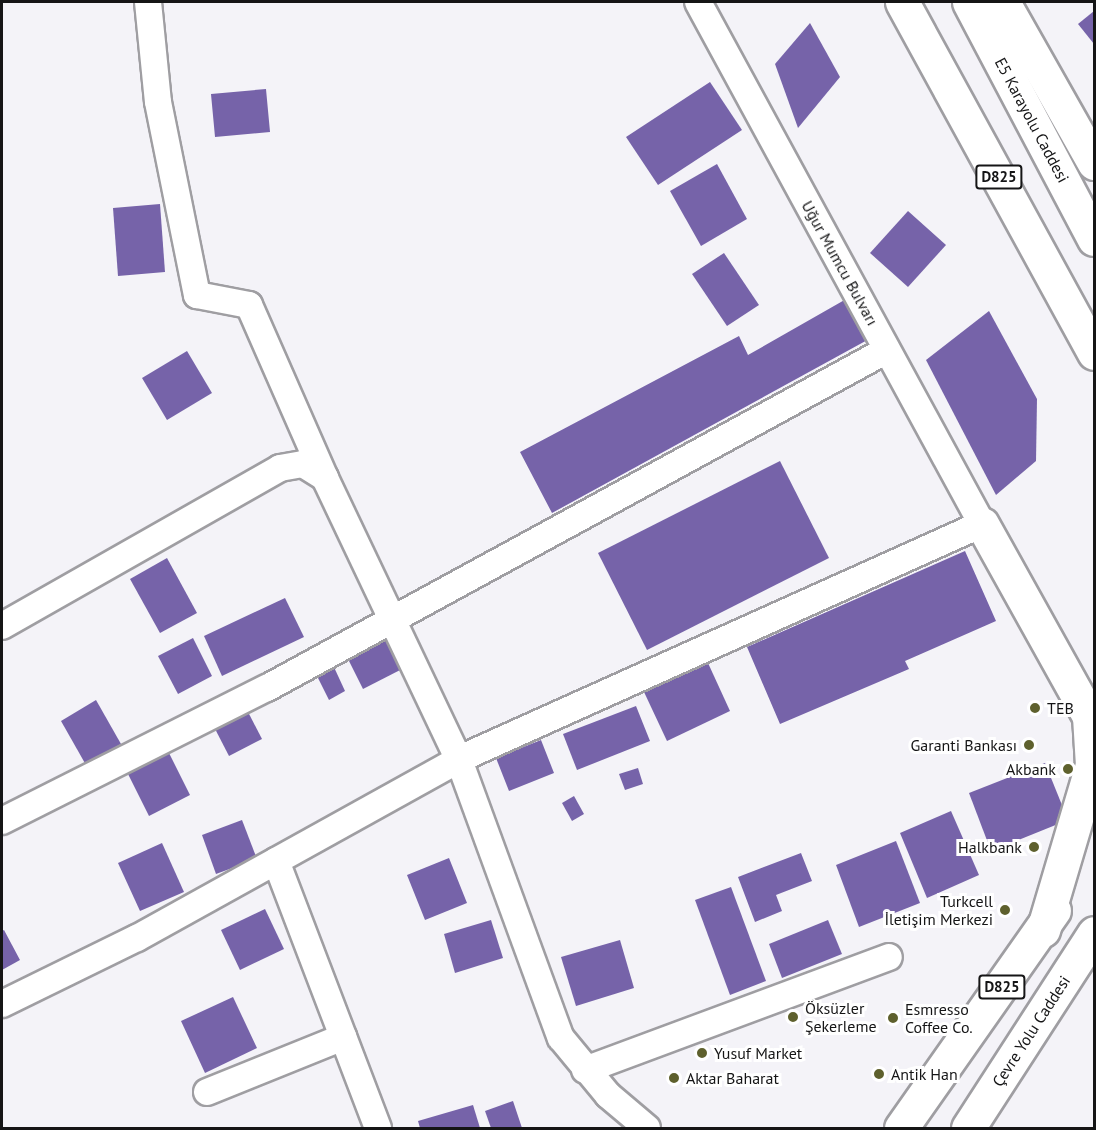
<!DOCTYPE html>
<html>
<head>
<meta charset="utf-8">
<style>
  body { margin:0 }
  #map { position:relative; width:1096px; height:1130px; overflow:hidden; background:#f4f3f8; font-family:"PT Sans",sans-serif }
  div>[style] { position:absolute }
  .building>* { inset:0; background:#7663a9 }
  .roads { filter:drop-shadow(2px 0 #9f9ea2) drop-shadow(-2px 0 #9f9ea2) drop-shadow(0 2px #9f9ea2) drop-shadow(0 -2px #9f9ea2) }
  .minor>* { height:26px; margin:-13px; padding:0 13px; transform-origin:13px; border-radius:13px; background:#fff }
  .highway>* { height:33px; margin:-16.5px; padding:0 16.5px; transform-origin:16.5px; border-radius:16.5px; background:#fff }
  .dots>* { width:16px; height:16px; translate:-50% -50%; box-sizing:border-box; border:3px solid #fff; border-radius:50% }
  span { translate:-50% -50%; white-space:nowrap; text-align:center; line-height:1.15; -webkit-text-stroke:6px #fff; paint-order:stroke }
  .shield-label span { padding:2px 4px; background:#fff; border:2px solid; border-radius:4px; -webkit-text-stroke-width:0 }
  .shield-label { font-size:15px; color:#151516; font-weight:700 }
  .street-label { font-size:16px; color:#151516 }
  .poi-label { font-size:16px; color:#151516 }
  .left { translate:0 -50%; text-align:left }
  .right { translate:-100% -50%; text-align:right }
  .frame { position:absolute; inset:0; border:3px solid #151516; pointer-events:none }
</style>
</head>
<body>
<div id="map">
  <div class="building">
    <i style="clip-path:polygon(1094px 11px,1094px 44px,1078px 24px)"></i>
    <i style="clip-path:polygon(810px 23px,840px 77px,798px 128px,775px 64px)"></i>
    <i style="clip-path:polygon(710px 82px,742px 130px,658px 185px,626px 137px)"></i>
    <i style="clip-path:polygon(266px 89px,270px 132px,215px 137px,211px 94px)"></i>
    <i style="clip-path:polygon(717px 164px,747px 219px,701px 246px,670px 191px)"></i>
    <i style="clip-path:polygon(160px 204px,165px 272px,118px 276px,113px 208px)"></i>
    <i style="clip-path:polygon(908px 211px,946px 245px,908px 287px,870px 253px)"></i>
    <i style="clip-path:polygon(724px 253px,759px 305px,727px 326px,692px 274px)"></i>
    <i style="clip-path:polygon(848px 298px,871px 338px,552px 513px,520px 452px,739px 336px,748px 355px)"></i>
    <i style="clip-path:polygon(989px 311px,1037px 399px,1036px 461px,996px 495px,926px 360px)"></i>
    <i style="clip-path:polygon(187px 351px,212px 393px,167px 420px,142px 378px)"></i>
    <i style="clip-path:polygon(780px 461px,829px 558px,647px 650px,598px 553px)"></i>
    <i style="clip-path:polygon(965px 551px,996px 621px,905px 661px,909px 669px,780px 724px,747px 647px)"></i>
    <i style="clip-path:polygon(167px 558px,197px 613px,160px 633px,130px 579px)"></i>
    <i style="clip-path:polygon(285px 598px,304px 637px,222px 676px,204px 636px)"></i>
    <i style="clip-path:polygon(390px 634px,406px 667px,363px 689px,346px 655px)"></i>
    <i style="clip-path:polygon(193px 638px,212px 676px,178px 694px,158px 656px)"></i>
    <i style="clip-path:polygon(708px 663px,730px 711px,667px 741px,644px 692px)"></i>
    <i style="clip-path:polygon(333px 665px,345px 691px,329px 700px,316px 674px)"></i>
    <i style="clip-path:polygon(96px 700px,121px 744px,86px 765px,61px 721px)"></i>
    <i style="clip-path:polygon(636px 706px,650px 741px,577px 770px,563px 734px)"></i>
    <i style="clip-path:polygon(246px 708px,262px 739px,229px 756px,213px 725px)"></i>
    <i style="clip-path:polygon(541px 740px,554px 773px,509px 791px,496px 758px)"></i>
    <i style="clip-path:polygon(166px 747px,190px 795px,149px 816px,125px 768px)"></i>
    <i style="clip-path:polygon(1045px 763px,1068px 820px,991px 851px,969px 793px)"></i>
    <i style="clip-path:polygon(638px 768px,643px 784px,625px 790px,619px 774px)"></i>
    <i style="clip-path:polygon(574px 796px,584px 814px,572px 821px,562px 803px)"></i>
    <i style="clip-path:polygon(951px 811px,979px 875px,927px 898px,900px 833px)"></i>
    <i style="clip-path:polygon(242px 820px,257px 859px,216px 874px,202px 835px)"></i>
    <i style="clip-path:polygon(896px 841px,920px 903px,859px 927px,836px 865px)"></i>
    <i style="clip-path:polygon(162px 843px,184px 892px,140px 911px,118px 863px)"></i>
    <i style="clip-path:polygon(801px 853px,812px 881px,776px 895px,782px 911px,755px 922px,738px 877px)"></i>
    <i style="clip-path:polygon(449px 858px,467px 903px,425px 920px,407px 875px)"></i>
    <i style="clip-path:polygon(731px 887px,766px 981px,730px 995px,695px 900px)"></i>
    <i style="clip-path:polygon(265px 909px,284px 949px,240px 970px,221px 930px)"></i>
    <i style="clip-path:polygon(491px 920px,503px 958px,455px 973px,444px 934px)"></i>
    <i style="clip-path:polygon(828px 920px,842px 954px,782px 978px,769px 944px)"></i>
    <i style="clip-path:polygon(4px 930px,20px 960px,2px 970px,2px 931px)"></i>
    <i style="clip-path:polygon(620px 940px,634px 988px,576px 1006px,561px 957px)"></i>
    <i style="clip-path:polygon(233px 997px,257px 1048px,205px 1073px,181px 1021px)"></i>
    <i style="clip-path:polygon(513px 1101px,522px 1128px,491px 1128px,485px 1111px)"></i>
    <i style="clip-path:polygon(473px 1105px,480px 1128px,420px 1128px,418px 1121px)"></i>
  </div>
  <div class="roads">
    <div class="minor">
      <i style="left:148px;top:2px;width:100px;rotate:84.3deg"></i>
      <i style="left:158px;top:102px;width:197px;rotate:78.6deg"></i>
      <i style="left:197px;top:295px;width:53px;rotate:10.9deg"></i>
      <i style="left:249px;top:305px;width:189px;rotate:66.3deg"></i>
      <i style="left:2px;top:626px;width:320px;rotate:-29.6deg"></i>
      <i style="left:280px;top:468px;width:23px;rotate:-10deg"></i>
      <i style="left:303px;top:464px;width:26px;rotate:32deg"></i>
      <i style="left:325px;top:478px;width:312px;rotate:64.6deg"></i>
      <i style="left:459px;top:760px;width:296px;rotate:69.9deg"></i>
      <i style="left:561px;top:1038px;width:74px;rotate:50.5deg"></i>
      <i style="left:608px;top:1095px;width:51px;rotate:40.2deg"></i>
      <i style="left:2px;top:821px;width:297px;rotate:-26.7deg"></i>
      <i style="left:267px;top:688px;width:706px;rotate:-28.6deg"></i>
      <i style="left:276px;top:861px;width:286px;rotate:69.1deg"></i>
      <i style="left:2px;top:1004px;width:150px;rotate:-26.1deg"></i>
      <i style="left:137px;top:938px;width:376px;rotate:-29deg"></i>
      <i style="left:466px;top:756px;width:566px;rotate:-24.21deg"></i>
      <i style="left:982px;top:524px;width:594px;rotate:-118.55deg"></i>
      <i style="left:585px;top:1070px;width:324px;rotate:-20.4deg"></i>
      <i style="left:207px;top:1092px;width:147px;rotate:-22deg"></i>
    </div>
    <div class="highway">
      <i style="left:902px;top:2px;width:400px;rotate:61.3deg"></i>
      <i style="left:969px;top:2px;width:268px;rotate:62.2deg"></i>
      <i style="left:1003px;top:2px;width:185px;rotate:60.5deg"></i>
      <i style="left:982px;top:524px;width:220px;rotate:60.9deg"></i>
      <i style="left:1089px;top:716px;width:49px;rotate:86.5deg"></i>
      <i style="left:1092px;top:765px;width:172px;rotate:106.5deg"></i>
      <i style="left:901px;top:1128px;width:266px;rotate:-54.9deg"></i>
      <i style="left:968px;top:1128px;width:232px;rotate:-57.1deg"></i>
    </div>
  </div>
  <div class="dots">
    <i style="left:1035px;top:708px;background:#5e602d"></i>
    <i style="left:1029px;top:745px;background:#5e602d"></i>
    <i style="left:1068px;top:769px;background:#5e602d"></i>
    <i style="left:1034px;top:847px;background:#5e602d"></i>
    <i style="left:1005px;top:910px;background:#5e602d"></i>
    <i style="left:793px;top:1017px;background:#5e602d"></i>
    <i style="left:893px;top:1018px;background:#5e602d"></i>
    <i style="left:702px;top:1053px;background:#5e602d"></i>
    <i style="left:879px;top:1074px;background:#5e602d"></i>
    <i style="left:674px;top:1078px;background:#5e602d"></i>
  </div>
  <div class="shield-label">
    <span style="left:999px;top:177px">D825</span>
    <span style="left:1002px;top:987px">D825</span>
  </div>
  <div class="street-label">
    <span style="left:1032px;top:120px;rotate:62deg">E5 Karayolu Caddesi</span>
    <span style="left:840px;top:263px;rotate:61deg">Uğur Mumcu Bulvarı</span>
    <span style="left:1031px;top:1031px;rotate:-57deg">Çevre Yolu Caddesi</span>
  </div>
  <div class="poi-label">
    <span class="left" style="left:1047px;top:708px">TEB</span>
    <span class="right" style="left:1017px;top:745px">Garanti Bankası</span>
    <span class="right" style="left:1056px;top:769px">Akbank</span>
    <span class="right" style="left:1022px;top:847px">Halkbank</span>
    <span class="right" style="left:993px;top:910px">Turkcell<br>İletişim Merkezi</span>
    <span class="left" style="left:805px;top:1017px">Öksüzler<br>Şekerleme</span>
    <span class="left" style="left:905px;top:1018px">Esmresso<br>Coffee Co.</span>
    <span class="left" style="left:714px;top:1053px">Yusuf Market</span>
    <span class="left" style="left:891px;top:1074px">Antik Han</span>
    <span class="left" style="left:686px;top:1078px">Aktar Baharat</span>
  </div>
  <div class="frame"></div>
</div>
</body>
</html>
